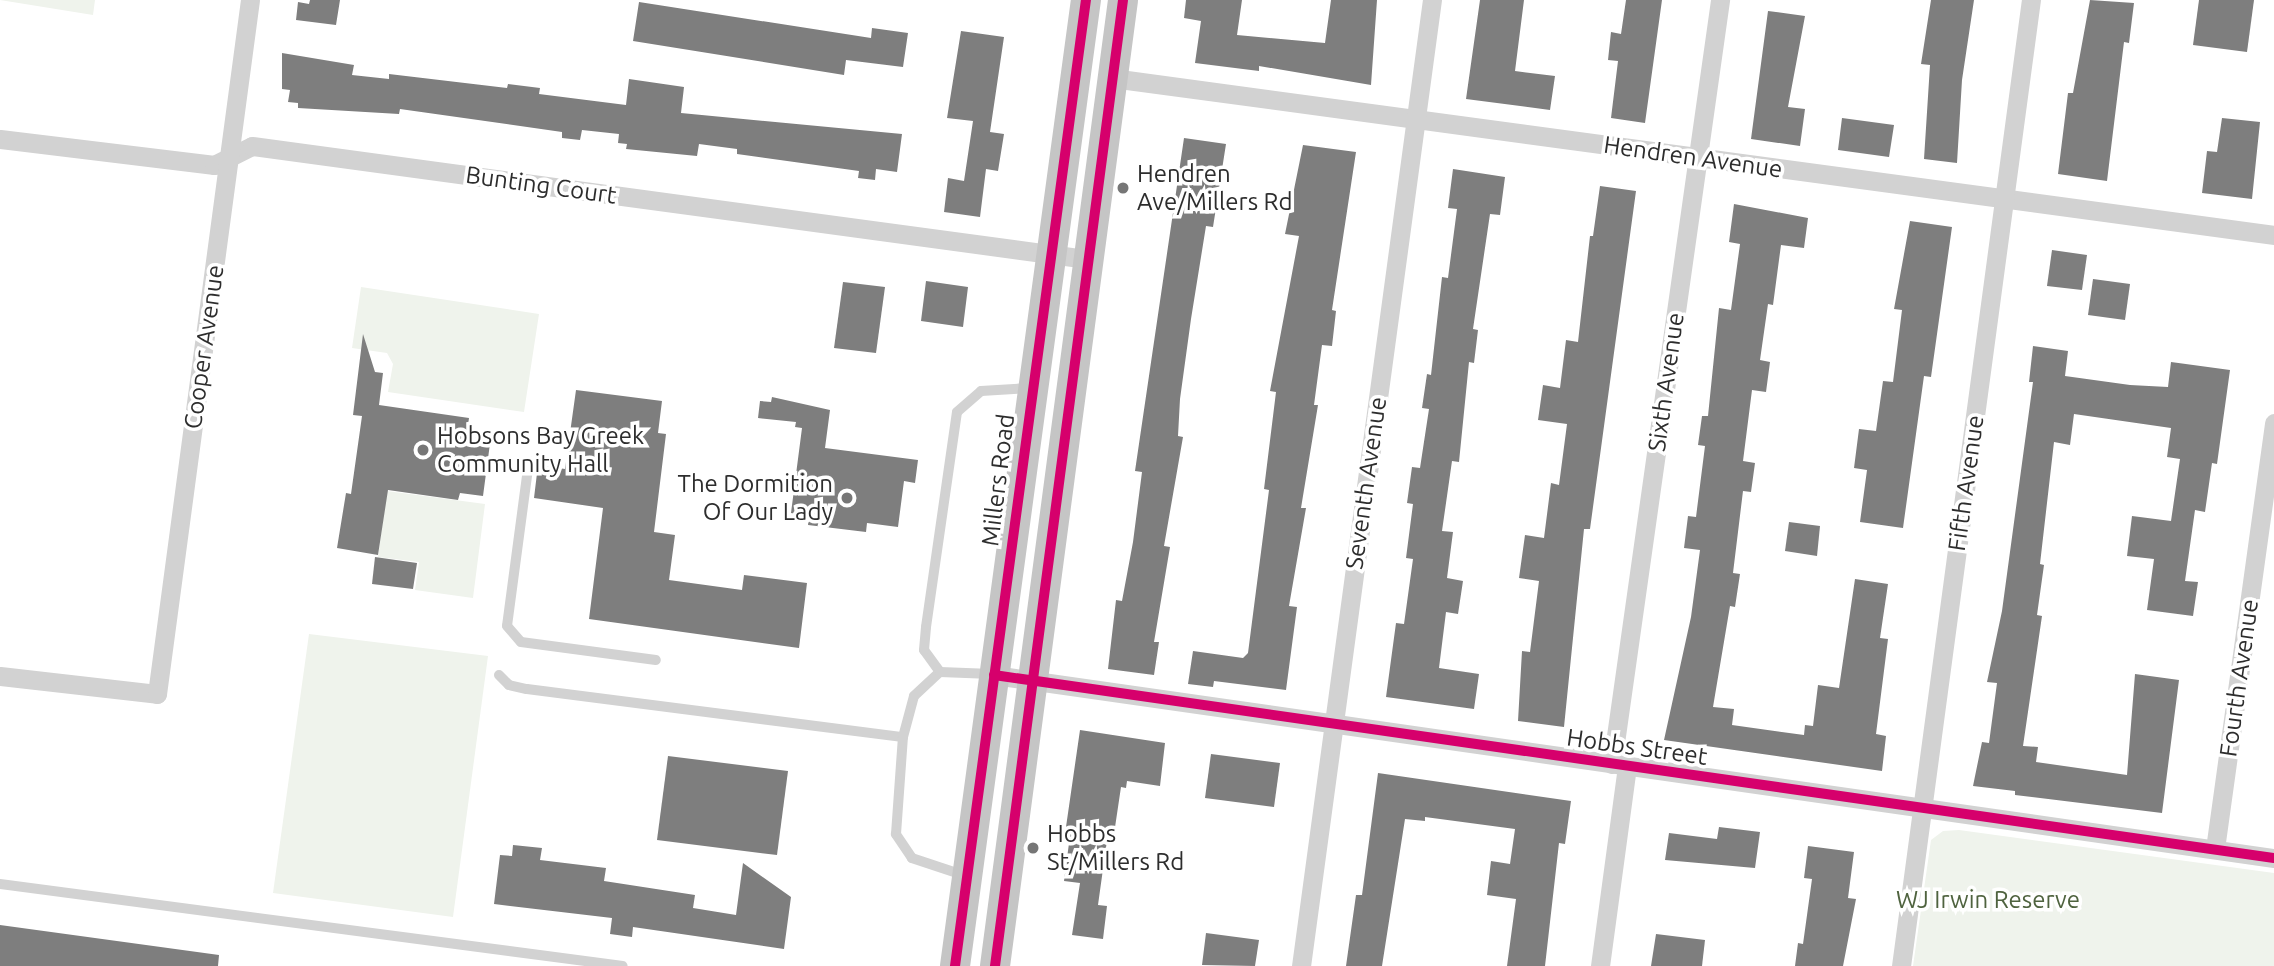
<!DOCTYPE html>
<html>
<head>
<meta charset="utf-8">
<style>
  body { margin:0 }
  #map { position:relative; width:2274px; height:966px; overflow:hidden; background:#fff; font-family:Ubuntu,sans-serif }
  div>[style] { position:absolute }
  .green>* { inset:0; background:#eff3ec }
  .building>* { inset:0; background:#7e7e7e }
  .service>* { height:10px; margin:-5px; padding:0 5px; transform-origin:5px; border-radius:5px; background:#d2d2d2 }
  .minor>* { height:19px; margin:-9.5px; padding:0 9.5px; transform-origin:9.5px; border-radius:9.5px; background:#d2d2d2 }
  .primary>* { height:30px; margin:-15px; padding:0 15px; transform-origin:15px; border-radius:15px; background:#c5c5c5 }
  .cycleway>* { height:10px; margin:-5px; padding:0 5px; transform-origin:5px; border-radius:5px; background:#d6006c }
  .dots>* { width:19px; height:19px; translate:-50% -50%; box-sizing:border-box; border:4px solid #fff; border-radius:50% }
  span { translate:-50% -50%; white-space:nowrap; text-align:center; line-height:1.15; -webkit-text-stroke:7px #fff; paint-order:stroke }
  .street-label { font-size:24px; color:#2d2d2d }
  .poi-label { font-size:24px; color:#2d2d2d }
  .left { translate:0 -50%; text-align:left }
  .right { translate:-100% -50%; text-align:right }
  .park-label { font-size:24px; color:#4f633f }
</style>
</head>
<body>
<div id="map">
  <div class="green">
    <i style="clip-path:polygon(0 0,95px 0,93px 15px)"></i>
    <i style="clip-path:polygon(361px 287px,539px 314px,524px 412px,388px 392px,393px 364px,387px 353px,352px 348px)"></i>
    <i style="clip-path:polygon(387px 491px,485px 504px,473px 598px,415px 590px,419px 562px,378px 557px)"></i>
    <i style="clip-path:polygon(309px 634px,488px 656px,453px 917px,273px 893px)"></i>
    <i style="clip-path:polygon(1959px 830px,2274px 873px,2274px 966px,1913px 966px,1931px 840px,1943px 831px)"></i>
  </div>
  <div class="building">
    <i style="clip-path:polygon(310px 0,340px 0,336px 25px,296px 20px,298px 2px,309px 4px)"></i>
    <i style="clip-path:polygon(1186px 0,1242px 0,1237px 35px,1325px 43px,1331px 0,1377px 0,1371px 85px,1259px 66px,1259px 71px,1195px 63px,1201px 21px,1184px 18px)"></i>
    <i style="clip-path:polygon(1480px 0,1524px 0,1515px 71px,1555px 76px,1550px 110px,1466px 99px)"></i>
    <i style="clip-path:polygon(1626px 0,1662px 0,1645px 123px,1611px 118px,1618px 61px,1608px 60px,1611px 32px,1621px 34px)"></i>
    <i style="clip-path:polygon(1931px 0,1974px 0,1962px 80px,1957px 163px,1924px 159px,1930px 65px,1921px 64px)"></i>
    <i style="clip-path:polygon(2090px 0,2134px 3px,2129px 43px,2124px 42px,2107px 181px,2058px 174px,2068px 93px,2073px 93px)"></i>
    <i style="clip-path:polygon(2199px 0,2254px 0,2247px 52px,2193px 45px)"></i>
    <i style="clip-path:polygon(639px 2px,871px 38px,872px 28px,908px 33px,903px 67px,846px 60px,844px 75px,633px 41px)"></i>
    <i style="clip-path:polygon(1768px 11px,1805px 16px,1788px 107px,1805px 109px,1800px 146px,1751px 139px)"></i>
    <i style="clip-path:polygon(961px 31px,1004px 37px,990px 132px,1004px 134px,998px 171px,986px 169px,980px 217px,944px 212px,948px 178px,964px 181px,973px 121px,947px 118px)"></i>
    <i style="clip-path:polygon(282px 53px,354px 65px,352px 75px,389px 79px,389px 74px,507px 88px,508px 84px,540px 88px,539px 94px,626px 105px,629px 79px,684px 87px,681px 113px,902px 134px,897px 172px,876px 169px,875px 180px,858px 178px,859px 171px,737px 154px,737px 149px,699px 144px,697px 156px,626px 149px,627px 144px,618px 143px,619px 134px,582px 130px,580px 140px,562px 138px,562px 132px,400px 109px,399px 114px,298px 108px,298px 103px,288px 102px,290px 90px,282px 89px)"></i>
    <i style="clip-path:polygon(1842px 118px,1894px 125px,1889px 157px,1838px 150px)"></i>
    <i style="clip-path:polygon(2222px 118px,2260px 122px,2252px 199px,2202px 193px,2207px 151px,2217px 152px)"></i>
    <i style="clip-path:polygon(1184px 138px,1226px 144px,1213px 227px,1206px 226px,1191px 319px,1180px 399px,1178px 436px,1183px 437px,1164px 546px,1170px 547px,1154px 642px,1159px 642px,1154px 675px,1108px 669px,1116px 600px,1122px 601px,1133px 542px,1142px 472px,1135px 471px)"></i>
    <i style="clip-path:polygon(1303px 145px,1356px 152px,1332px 310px,1336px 311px,1332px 346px,1322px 345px,1314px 405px,1318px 405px,1301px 508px,1306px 508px,1289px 606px,1297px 607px,1286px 690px,1214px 681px,1213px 687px,1188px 684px,1193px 651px,1243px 658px,1248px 653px,1269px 490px,1264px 489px,1276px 392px,1270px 391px,1299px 236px,1285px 234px)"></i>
    <i style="clip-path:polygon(1453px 169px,1505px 177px,1500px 215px,1490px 214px,1473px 329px,1478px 330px,1474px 363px,1469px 362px,1459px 462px,1452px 461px,1442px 531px,1453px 532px,1447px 578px,1463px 581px,1458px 614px,1446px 612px,1439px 668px,1479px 674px,1474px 709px,1386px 697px,1396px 623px,1404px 624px,1413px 559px,1406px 558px,1413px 504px,1407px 503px,1412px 467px,1420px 468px,1429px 409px,1422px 408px,1427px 374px,1431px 375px,1442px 277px,1448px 278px,1457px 209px,1448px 208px)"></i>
    <i style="clip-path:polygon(1600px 186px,1636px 191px,1590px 529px,1584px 529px,1564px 727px,1518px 721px,1522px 651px,1530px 652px,1539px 581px,1519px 578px,1525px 535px,1544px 538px,1551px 483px,1559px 485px,1567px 424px,1538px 420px,1543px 385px,1560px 388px,1566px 340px,1578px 342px,1590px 236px,1593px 236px)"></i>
    <i style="clip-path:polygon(1734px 204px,1808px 218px,1804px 248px,1781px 245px,1773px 305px,1768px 304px,1760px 360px,1770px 362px,1766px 392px,1752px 390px,1743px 461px,1755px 463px,1751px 492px,1743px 491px,1733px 573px,1740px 574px,1735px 607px,1730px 606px,1713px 707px,1734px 709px,1732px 725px,1804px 735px,1805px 725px,1813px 726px,1818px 685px,1839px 688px,1855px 579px,1888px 584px,1880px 638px,1888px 639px,1876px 734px,1886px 736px,1882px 771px,1664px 740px,1691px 617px,1700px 550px,1684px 548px,1688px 516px,1696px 517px,1705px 446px,1698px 445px,1702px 416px,1708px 416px,1719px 308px,1731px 310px,1740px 244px,1729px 242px)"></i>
    <i style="clip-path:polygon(1910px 221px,1952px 227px,1931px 377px,1924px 376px,1903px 528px,1860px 522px,1867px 470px,1854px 468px,1859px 429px,1876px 431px,1883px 381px,1893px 382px,1902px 310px,1894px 309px)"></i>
    <i style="clip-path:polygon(2052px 250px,2087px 255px,2082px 290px,2047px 286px)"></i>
    <i style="clip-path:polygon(2093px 279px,2130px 284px,2125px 320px,2088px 315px)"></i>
    <i style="clip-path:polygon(926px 281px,968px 287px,963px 327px,921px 321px)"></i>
    <i style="clip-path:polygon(843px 282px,885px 287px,876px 353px,834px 348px)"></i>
    <i style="clip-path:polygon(363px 334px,375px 372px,383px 373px,379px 405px,469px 418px,467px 432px,491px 436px,483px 496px,460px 493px,458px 500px,388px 490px,378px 555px,337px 548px,346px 493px,351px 494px,362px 416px,353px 415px)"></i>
    <i style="clip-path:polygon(2033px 346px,2068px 351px,2065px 376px,2130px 385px,2168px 387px,2171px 362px,2230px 370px,2217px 464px,2212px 463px,2205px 512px,2195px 510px,2185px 581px,2198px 582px,2193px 616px,2147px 610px,2154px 559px,2127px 556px,2132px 516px,2171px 521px,2180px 459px,2167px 457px,2171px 428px,2074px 414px,2070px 445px,2054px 442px,2040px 564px,2044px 565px,2037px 615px,2042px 616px,2023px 746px,2038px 747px,2036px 762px,2127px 775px,2135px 674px,2179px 680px,2162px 813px,2015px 795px,2015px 791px,1973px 786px,1982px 742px,1989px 743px,1997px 683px,1987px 682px,2002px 611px,2033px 382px,2029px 382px)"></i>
    <i style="clip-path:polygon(576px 390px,662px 401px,658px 433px,666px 434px,654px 532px,675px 535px,669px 580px,742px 590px,744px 575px,807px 583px,799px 648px,589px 619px,603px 508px,534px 498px,538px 465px,565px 469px)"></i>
    <i style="clip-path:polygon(772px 397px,830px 410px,825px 448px,918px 460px,915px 483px,904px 481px,898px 527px,867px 523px,866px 532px,808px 525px,809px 516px,791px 513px,802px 428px,795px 427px,796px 422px,758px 418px,760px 401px,771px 402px)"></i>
    <i style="clip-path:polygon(1789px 522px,1820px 526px,1817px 556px,1785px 551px)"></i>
    <i style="clip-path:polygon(375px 557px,417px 563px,413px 589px,372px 584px)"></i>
    <i style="clip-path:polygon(1080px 730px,1165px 743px,1160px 786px,1127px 781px,1126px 788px,1121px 787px,1114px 834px,1108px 833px,1098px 905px,1107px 906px,1103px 939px,1072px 935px,1080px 883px,1064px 881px,1071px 828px,1066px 827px)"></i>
    <i style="clip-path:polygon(1211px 754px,1280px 763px,1274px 807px,1205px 798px)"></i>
    <i style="clip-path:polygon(668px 756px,788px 771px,777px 855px,657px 840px)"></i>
    <i style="clip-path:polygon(1378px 773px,1571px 801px,1565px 844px,1559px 843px,1545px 966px,1507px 966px,1516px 899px,1487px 895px,1491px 861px,1510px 864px,1515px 829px,1425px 817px,1425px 821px,1405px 819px,1382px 966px,1346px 966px,1356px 895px,1362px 895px)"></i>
    <i style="clip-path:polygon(1719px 827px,1760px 832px,1755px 868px,1665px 860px,1669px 833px,1717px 839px)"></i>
    <i style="clip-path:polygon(513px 845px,542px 848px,540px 860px,606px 868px,604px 881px,695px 895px,693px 908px,736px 915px,743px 863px,791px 897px,784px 949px,633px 927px,632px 937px,610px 934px,612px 918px,494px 904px,500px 855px,512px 856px)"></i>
    <i style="clip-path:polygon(1808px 846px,1854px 852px,1848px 898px,1856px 899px,1843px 966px,1795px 966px,1798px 943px,1803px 944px,1812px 879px,1804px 878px)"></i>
    <i style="clip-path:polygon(0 925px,219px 955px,218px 966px,0 966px)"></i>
    <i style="clip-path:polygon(1206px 933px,1259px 940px,1255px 966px,1202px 965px)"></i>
    <i style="clip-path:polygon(1656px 934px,1705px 940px,1702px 966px,1651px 966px)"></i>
  </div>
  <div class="service">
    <i style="left:529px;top:461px;width:166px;rotate:97.6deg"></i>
    <i style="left:507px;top:626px;width:21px;rotate:49deg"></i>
    <i style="left:521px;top:642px;width:136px;rotate:7.6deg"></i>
    <i style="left:940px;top:672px;width:27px;rotate:-126deg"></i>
    <i style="left:924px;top:650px;width:23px;rotate:-85deg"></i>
    <i style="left:926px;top:627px;width:217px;rotate:-81.8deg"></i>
    <i style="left:957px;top:412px;width:32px;rotate:-41deg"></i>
    <i style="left:981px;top:391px;width:48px;rotate:-3.6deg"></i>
    <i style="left:499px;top:675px;width:14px;rotate:45deg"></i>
    <i style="left:509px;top:685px;width:18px;rotate:13deg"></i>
    <i style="left:527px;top:689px;width:379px;rotate:7.3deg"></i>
    <i style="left:963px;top:875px;width:54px;rotate:-161.6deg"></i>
    <i style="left:912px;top:858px;width:29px;rotate:-124deg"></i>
    <i style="left:896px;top:834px;width:97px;rotate:-85.9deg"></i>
    <i style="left:903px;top:737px;width:42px;rotate:-75deg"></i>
    <i style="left:914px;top:696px;width:35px;rotate:-43deg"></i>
    <i style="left:940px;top:672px;width:52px;rotate:2.2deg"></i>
    <i style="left:0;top:884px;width:628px;rotate:7.5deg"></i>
  </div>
  <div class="minor">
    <i style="left:1112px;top:78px;width:1173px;rotate:7.69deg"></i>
    <i style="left:0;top:139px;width:216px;rotate:6.9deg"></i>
    <i style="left:214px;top:165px;width:42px;rotate:-26.6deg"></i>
    <i style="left:252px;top:146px;width:843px;rotate:7.71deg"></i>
    <i style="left:994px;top:675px;width:1293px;rotate:8.14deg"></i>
    <i style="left:0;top:676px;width:158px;rotate:6.5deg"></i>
    <i style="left:157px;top:694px;width:700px;rotate:-82.37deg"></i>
    <i style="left:1612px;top:764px;width:772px;rotate:-81.95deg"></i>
    <i style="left:2215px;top:849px;width:430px;rotate:-82.1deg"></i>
    <i style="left:1301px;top:966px;width:975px;rotate:-82.28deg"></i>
    <i style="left:1600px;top:966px;width:202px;rotate:-82.3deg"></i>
    <i style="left:1901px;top:966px;width:975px;rotate:-82.34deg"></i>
  </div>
  <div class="primary">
    <i style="left:955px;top:966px;width:975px;rotate:-82.28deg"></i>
    <i style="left:995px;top:966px;width:974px;rotate:-82.45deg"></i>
  </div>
  <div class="cycleway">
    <i style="left:994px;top:675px;width:1293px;rotate:8.14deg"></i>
    <i style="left:955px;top:966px;width:975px;rotate:-82.28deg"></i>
    <i style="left:995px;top:966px;width:974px;rotate:-82.45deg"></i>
  </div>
  <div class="dots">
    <i style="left:1123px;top:188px;background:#767676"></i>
    <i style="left:423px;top:450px;background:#767676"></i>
    <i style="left:847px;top:498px;background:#767676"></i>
    <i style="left:1033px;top:848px;background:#767676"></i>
  </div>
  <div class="street-label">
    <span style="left:1693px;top:157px;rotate:8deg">Hendren Avenue</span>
    <span style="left:541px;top:185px;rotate:8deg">Bunting Court</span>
    <span style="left:204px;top:347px;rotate:-82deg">Cooper Avenue</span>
    <span style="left:1666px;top:382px;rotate:-82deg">Sixth Avenue</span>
    <span style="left:998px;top:480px;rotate:-83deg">Millers Road</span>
    <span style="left:1366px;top:483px;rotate:-82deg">Seventh Avenue</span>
    <span style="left:1966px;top:483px;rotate:-82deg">Fifth Avenue</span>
    <span style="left:2239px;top:678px;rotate:-82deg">Fourth Avenue</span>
    <span style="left:1637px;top:747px;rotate:8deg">Hobbs Street</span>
  </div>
  <div class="poi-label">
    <span class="left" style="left:1137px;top:188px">Hendren<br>Ave/Millers Rd</span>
    <span class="left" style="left:437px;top:450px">Hobsons Bay Greek<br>Community Hall</span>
    <span class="right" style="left:833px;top:498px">The Dormition<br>Of Our Lady</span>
    <span class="left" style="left:1047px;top:848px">Hobbs<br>St/Millers Rd</span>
  </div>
  <div class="park-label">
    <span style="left:1988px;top:900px">WJ Irwin Reserve</span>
  </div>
</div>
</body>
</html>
